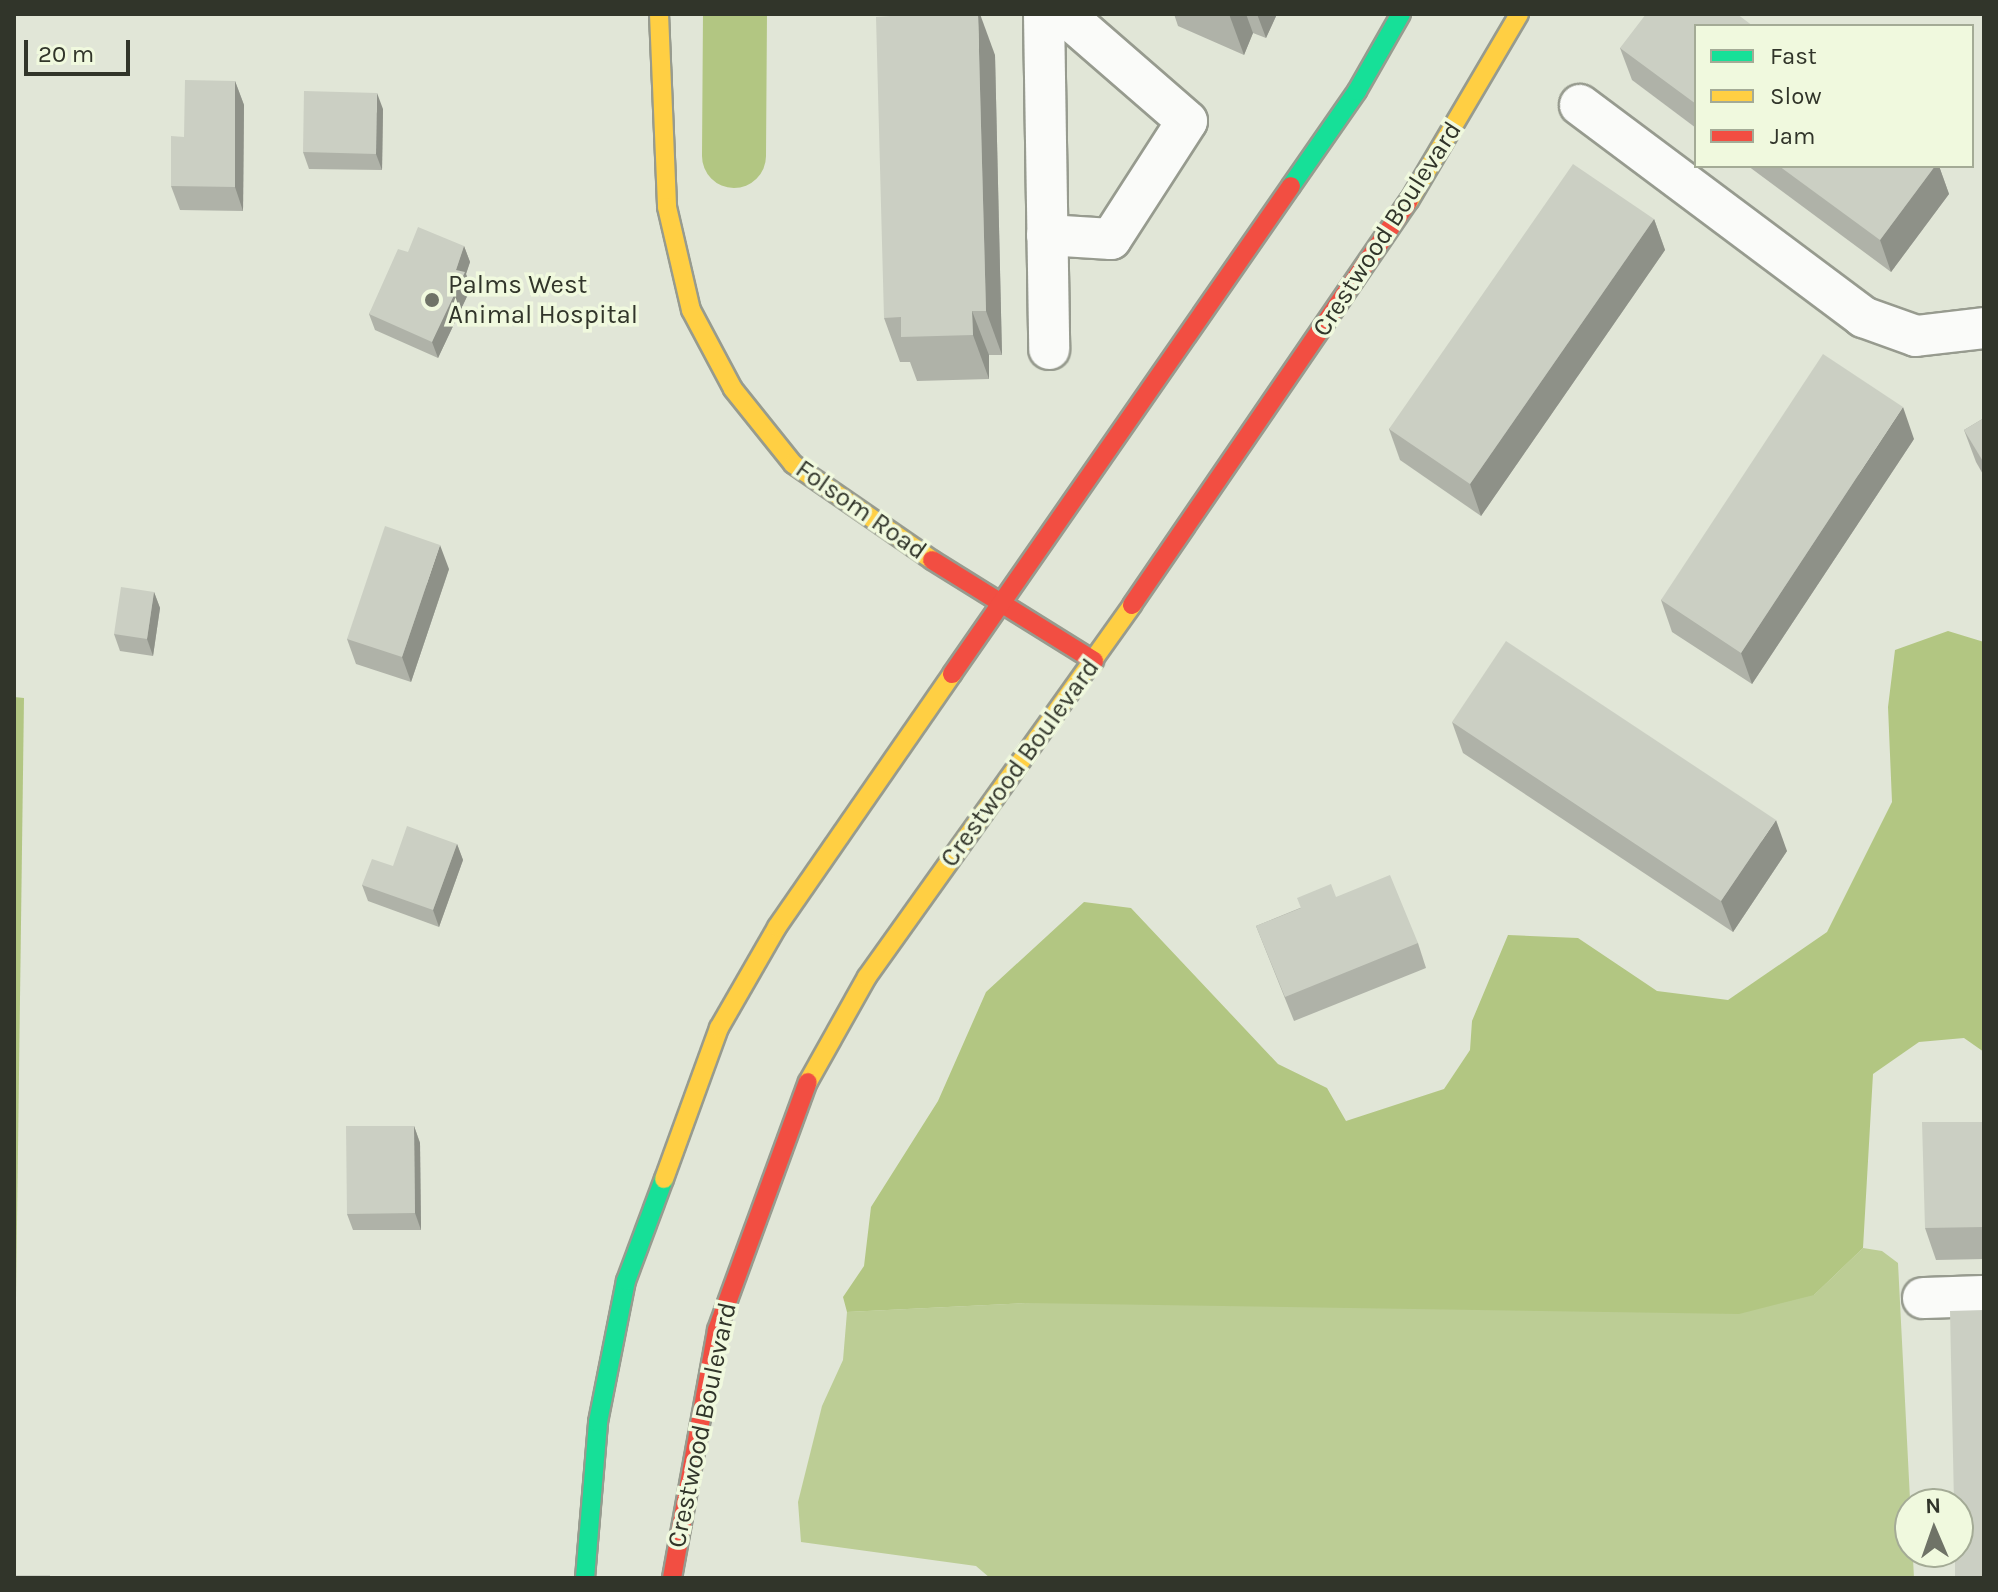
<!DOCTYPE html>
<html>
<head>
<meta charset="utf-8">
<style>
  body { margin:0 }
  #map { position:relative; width:1998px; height:1592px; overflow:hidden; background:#e1e6d7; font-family:Karla,sans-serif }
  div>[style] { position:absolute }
  .forest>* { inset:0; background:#bccd95 }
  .water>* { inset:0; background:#b2c682 }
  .river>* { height:64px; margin:-32px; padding:0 32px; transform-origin:32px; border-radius:32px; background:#b2c682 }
  .roads { filter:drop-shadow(2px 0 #979b8f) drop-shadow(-2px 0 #979b8f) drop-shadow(0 2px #979b8f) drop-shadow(0 -2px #979b8f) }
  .street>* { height:40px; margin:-20px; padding:0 20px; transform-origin:20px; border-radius:20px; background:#fafbf9 }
  .fast>* { height:18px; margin:-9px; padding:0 9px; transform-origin:9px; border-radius:9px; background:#16e098 }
  .slow>* { height:18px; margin:-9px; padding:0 9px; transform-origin:9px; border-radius:9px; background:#ffcf43 }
  .jam>* { height:18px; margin:-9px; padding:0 9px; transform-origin:9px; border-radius:9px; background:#f24e42 }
  .wall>* { inset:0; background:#afb2a8 }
  .shaded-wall>* { inset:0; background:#8e9188 }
  .building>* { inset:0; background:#cbcfc3 }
  .dots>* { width:22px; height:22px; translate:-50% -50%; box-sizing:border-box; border:4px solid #f0f9de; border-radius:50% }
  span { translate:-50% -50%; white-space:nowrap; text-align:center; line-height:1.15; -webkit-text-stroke:7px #f0f9de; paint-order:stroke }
  .street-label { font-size:26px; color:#31352a }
  .poi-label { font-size:26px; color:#31352a }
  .left { translate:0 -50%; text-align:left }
  .frame { position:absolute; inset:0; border:16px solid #31352a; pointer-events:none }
  .legend { position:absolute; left:1694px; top:24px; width:280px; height:144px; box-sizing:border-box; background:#f0f9de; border:2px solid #a4ab96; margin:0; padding:10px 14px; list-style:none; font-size:24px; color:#31352a }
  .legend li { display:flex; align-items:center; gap:16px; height:40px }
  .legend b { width:40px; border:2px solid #a4ab96 }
  .north { position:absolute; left:1894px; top:1488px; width:80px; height:80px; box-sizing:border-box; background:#f0f9de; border:2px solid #a4ab96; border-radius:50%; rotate:358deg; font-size:22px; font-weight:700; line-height:32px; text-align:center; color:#31352a }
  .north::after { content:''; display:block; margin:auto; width:28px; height:36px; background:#6f7367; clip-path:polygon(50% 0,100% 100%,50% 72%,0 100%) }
  .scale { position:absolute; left:24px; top:40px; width:106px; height:36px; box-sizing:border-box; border:4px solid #31352a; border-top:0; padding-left:10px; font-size:24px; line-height:28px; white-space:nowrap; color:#31352a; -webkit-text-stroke:6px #f0f9de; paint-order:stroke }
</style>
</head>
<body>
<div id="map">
  <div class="forest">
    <i style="clip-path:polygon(1863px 1248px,1882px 1251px,1898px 1263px,1914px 1578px,990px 1578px,976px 1566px,801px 1542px,798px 1502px,822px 1406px,843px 1360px,847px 1312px,1026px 1303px,1814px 1295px)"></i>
  </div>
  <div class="water">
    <i style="clip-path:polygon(1948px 631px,1984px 642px,1984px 1052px,1964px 1038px,1919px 1042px,1873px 1074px,1863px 1248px,1814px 1295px,1739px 1314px,1027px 1303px,847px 1312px,843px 1297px,864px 1266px,871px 1207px,938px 1101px,986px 992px,1084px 902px,1131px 908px,1278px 1064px,1327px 1088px,1346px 1121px,1444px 1089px,1470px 1050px,1472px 1021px,1508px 935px,1578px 938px,1657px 991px,1728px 1000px,1827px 932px,1892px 802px,1888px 707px,1895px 650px)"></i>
    <i style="clip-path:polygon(14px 697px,24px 698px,14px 1449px)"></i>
  </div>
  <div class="river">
    <i style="left:734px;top:156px;width:142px;rotate:-89.6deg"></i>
  </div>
  <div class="roads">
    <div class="street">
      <i style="left:1044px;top:14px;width:335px;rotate:89.1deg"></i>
      <i style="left:1580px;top:105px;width:354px;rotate:36.8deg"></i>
      <i style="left:1863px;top:317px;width:56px;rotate:19.7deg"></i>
      <i style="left:1916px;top:336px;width:68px;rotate:-6.7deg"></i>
      <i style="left:1047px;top:235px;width:64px;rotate:3.6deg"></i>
      <i style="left:1111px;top:239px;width:140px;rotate:-57.2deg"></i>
      <i style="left:1187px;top:121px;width:163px;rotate:-139deg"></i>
      <i style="left:1923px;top:1298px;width:61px;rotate:-1.9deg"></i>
    </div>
    <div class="fast">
      <i style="left:1291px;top:186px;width:116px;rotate:-55.2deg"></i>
      <i style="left:1357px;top:91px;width:89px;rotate:-60.3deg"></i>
      <i style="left:585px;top:1578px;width:157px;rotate:-85.2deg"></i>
      <i style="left:598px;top:1422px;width:144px;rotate:-78.8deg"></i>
      <i style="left:626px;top:1281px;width:109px;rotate:-69.6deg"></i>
    </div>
    <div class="slow">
      <i style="left:659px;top:14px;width:193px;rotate:87.6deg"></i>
      <i style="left:667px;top:207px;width:106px;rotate:76.9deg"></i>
      <i style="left:691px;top:310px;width:89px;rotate:62deg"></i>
      <i style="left:733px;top:389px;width:96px;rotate:51.3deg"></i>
      <i style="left:793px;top:464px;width:169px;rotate:34.6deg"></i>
      <i style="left:1409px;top:201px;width:217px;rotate:-59.5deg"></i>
      <i style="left:808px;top:1082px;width:120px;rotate:-60.7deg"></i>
      <i style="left:867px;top:977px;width:457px;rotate:-54.5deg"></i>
      <i style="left:664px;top:1179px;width:161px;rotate:-70deg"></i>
      <i style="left:719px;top:1028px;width:116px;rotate:-60.1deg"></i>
      <i style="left:777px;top:927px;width:308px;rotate:-55.3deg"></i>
    </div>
    <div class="jam">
      <i style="left:932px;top:560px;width:191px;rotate:31.9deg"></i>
      <i style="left:1132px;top:605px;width:490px;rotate:-55.6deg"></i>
      <i style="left:952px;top:674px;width:594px;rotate:-55.21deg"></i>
      <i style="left:672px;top:1578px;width:252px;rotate:-79.7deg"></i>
      <i style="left:717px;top:1330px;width:264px;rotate:-69.9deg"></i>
    </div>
  </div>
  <div class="wall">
    <i style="clip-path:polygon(1174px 14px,1277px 14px,1266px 38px,1253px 33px,1244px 55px,1178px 26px)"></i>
    <i style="clip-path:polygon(890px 16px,995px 55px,1002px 355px,989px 355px,989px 379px,917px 381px,910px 362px,900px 362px,884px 318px)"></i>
    <i style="clip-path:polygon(1696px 26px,1696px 128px,1632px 80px,1620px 48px)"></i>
    <i style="clip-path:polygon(235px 81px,244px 105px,243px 211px,180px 210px,171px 186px,184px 137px)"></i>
    <i style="clip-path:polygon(383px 109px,382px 170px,309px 169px,303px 152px)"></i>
    <i style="clip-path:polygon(1748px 166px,1939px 166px,1949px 194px,1891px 272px)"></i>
    <i style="clip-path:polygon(1654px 219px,1665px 250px,1481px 516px,1400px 460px,1389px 429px)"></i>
    <i style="clip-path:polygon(464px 246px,470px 262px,466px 274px,471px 288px,438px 358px,375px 330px,369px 314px,408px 252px)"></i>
    <i style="clip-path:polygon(1984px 418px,1984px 476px,1976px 462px,1964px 430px)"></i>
    <i style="clip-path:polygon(1914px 439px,1752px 684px,1672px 632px,1661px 600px)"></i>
    <i style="clip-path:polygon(449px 569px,411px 682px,356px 664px,347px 639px)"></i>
    <i style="clip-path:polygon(154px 592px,160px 608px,153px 656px,120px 651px,114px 634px)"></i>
    <i style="clip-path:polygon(1452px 722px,1787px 851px,1733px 932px,1463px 753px)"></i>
    <i style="clip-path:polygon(457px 844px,463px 860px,439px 927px,368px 901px,362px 885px)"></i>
    <i style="clip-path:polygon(1336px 897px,1418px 943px,1426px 968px,1294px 1021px,1256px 926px,1300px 908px)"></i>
    <i style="clip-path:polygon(1984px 1122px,1984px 1259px,1936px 1260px,1925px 1228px)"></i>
    <i style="clip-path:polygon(414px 1126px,420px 1143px,421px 1230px,353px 1230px,347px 1214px)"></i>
  </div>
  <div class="shaded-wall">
    <i style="clip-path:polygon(978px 14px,980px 14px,995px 55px,1002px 355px,986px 311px)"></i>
    <i style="clip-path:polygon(1229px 14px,1246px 14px,1253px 33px,1244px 55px)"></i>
    <i style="clip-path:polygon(1257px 14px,1277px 14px,1266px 38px)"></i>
    <i style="clip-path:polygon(235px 81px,244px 105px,243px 211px,235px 187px)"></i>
    <i style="clip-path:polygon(377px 93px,383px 109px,382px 170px,376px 154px)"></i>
    <i style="clip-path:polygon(1935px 166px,1939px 166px,1949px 194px,1891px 272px,1880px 240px)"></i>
    <i style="clip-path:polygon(1654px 219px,1665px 250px,1481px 516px,1470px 484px)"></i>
    <i style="clip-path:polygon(464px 246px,470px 262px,466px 274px,471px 288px,438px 358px,432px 342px)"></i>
    <i style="clip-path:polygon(972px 311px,989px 355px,989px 379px,973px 335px)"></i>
    <i style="clip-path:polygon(1903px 407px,1914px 439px,1752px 684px,1741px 653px)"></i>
    <i style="clip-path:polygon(440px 545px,449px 569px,411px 682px,402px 657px)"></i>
    <i style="clip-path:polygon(154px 592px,160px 608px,153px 656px,147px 639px)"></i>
    <i style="clip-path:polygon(1776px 820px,1787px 851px,1733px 932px,1721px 901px)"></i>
    <i style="clip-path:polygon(457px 844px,463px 860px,439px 927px,433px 910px)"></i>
    <i style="clip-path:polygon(414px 1126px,420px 1143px,421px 1230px,415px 1213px)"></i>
  </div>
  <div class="building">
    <i style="clip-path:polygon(890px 14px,978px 14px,986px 311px,972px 311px,973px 335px,901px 337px,901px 317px,884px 318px,876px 17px,890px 16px)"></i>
    <i style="clip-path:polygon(1646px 14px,1737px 14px,1753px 26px,1696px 26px,1696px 104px,1620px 48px)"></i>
    <i style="clip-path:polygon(185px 80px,235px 81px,235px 187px,171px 186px,171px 136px,184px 137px)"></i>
    <i style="clip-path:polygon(304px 91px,377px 93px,376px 154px,303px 152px)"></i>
    <i style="clip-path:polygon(1573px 164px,1654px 219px,1470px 484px,1389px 429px)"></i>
    <i style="clip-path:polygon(1779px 166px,1935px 166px,1880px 240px)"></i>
    <i style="clip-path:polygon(418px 227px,464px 246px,456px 270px,465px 272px,432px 342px,369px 314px,398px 249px,408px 252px)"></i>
    <i style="clip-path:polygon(1823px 354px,1903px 407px,1741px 653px,1661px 600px)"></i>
    <i style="clip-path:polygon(1984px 418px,1984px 463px,1964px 430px)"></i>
    <i style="clip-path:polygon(385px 526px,440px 545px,402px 657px,347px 639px)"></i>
    <i style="clip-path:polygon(121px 587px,154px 592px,147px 639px,114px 634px)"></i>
    <i style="clip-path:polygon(1506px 641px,1776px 820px,1721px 901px,1452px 722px)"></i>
    <i style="clip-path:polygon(407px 826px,457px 844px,433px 910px,362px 885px,372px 859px,393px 866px)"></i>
    <i style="clip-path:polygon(1390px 875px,1418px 943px,1285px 997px,1256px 926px,1301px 908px,1297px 898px,1331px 884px,1336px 897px)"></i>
    <i style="clip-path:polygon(1922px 1122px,1984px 1122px,1984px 1227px,1925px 1228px)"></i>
    <i style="clip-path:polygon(346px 1126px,414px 1126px,415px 1213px,347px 1214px)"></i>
    <i style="clip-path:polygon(1984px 1310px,1984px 1578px,1955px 1578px,1955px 1552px,1958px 1552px,1958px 1504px,1954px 1504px,1950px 1311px)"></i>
    <i style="clip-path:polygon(14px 1575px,50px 1575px,50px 1578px,14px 1578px)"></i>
  </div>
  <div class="dots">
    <i style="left:432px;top:300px;background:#6f7367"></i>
  </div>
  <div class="street-label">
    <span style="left:1387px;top:229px;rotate:-57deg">Crestwood Boulevard</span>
    <span style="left:861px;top:510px;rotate:35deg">Folsom Road</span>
    <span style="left:1020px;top:763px;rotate:-54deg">Crestwood Boulevard</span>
    <span style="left:702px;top:1425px;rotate:-78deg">Crestwood Boulevard</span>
  </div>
  <div class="poi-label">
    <span class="left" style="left:448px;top:300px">Palms West<br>Animal Hospital</span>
  </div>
  <div class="frame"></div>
  <ul class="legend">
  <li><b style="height:10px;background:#16e098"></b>Fast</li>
  <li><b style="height:10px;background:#ffcf43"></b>Slow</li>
  <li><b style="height:10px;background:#f24e42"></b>Jam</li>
  </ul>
  <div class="north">N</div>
  <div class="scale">20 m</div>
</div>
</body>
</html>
